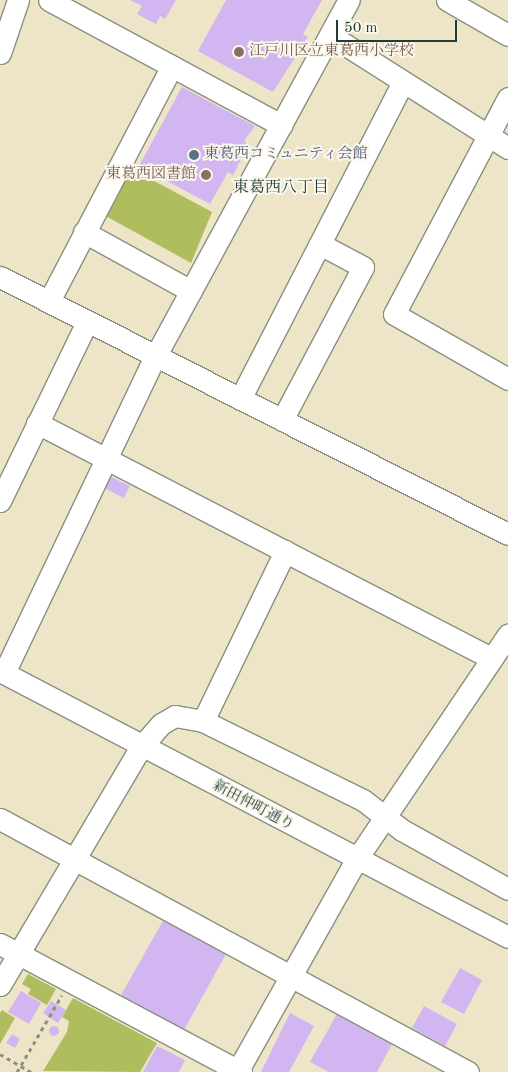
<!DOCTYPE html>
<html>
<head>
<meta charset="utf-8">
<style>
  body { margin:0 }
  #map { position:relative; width:508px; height:1072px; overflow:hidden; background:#eee5c8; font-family:"Old Standard TT","Noto Serif JP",serif }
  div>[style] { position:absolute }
  .green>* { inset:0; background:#afbd5f }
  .building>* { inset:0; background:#d1b6f1 }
  .round { border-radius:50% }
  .path>* { height:3px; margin-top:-1.5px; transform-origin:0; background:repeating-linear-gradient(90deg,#86917e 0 4px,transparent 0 8px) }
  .roads { filter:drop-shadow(1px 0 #86917e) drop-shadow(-1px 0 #86917e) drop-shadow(0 1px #86917e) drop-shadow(0 -1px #86917e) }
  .minor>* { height:21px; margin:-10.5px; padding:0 10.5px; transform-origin:10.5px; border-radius:10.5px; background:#fff }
  .dots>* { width:14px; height:14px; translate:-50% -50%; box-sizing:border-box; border:2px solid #fbf7ec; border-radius:50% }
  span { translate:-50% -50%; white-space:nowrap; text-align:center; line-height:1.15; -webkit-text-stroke:4px #fbf7ec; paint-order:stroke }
  .education-label { font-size:15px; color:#785e54 }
  .left { translate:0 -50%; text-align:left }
  .right { translate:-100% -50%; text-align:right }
  .service-label { font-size:15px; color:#4e5e75 }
  .street-label { font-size:15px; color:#1f3d34 }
  .neighbourhood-label { font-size:16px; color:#1f3d34 }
  .scale { position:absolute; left:336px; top:20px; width:121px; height:22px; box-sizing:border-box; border:2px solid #1f3d34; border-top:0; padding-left:6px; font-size:15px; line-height:18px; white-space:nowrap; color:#1f3d34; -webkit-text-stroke:4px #fbf7ec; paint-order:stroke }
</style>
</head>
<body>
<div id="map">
  <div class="green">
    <i style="clip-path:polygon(130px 168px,212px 212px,191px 263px,102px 214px)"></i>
    <i style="clip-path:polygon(28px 974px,56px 989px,47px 1005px,28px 994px,31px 989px,22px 984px)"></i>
    <i style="clip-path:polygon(73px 998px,157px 1043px,140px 1072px,43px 1071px,67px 1032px,69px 1021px,62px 1017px)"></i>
    <i style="clip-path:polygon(2px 1010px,15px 1018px,0 1044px,0 1013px)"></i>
  </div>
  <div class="building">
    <i style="clip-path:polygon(130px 0,176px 0,165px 19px,160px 16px,156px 24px,137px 14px,142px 6px)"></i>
    <i style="clip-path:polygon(226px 0,322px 0,303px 34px,308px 37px,273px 92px,198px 51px)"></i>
    <i style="clip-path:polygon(182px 87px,255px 126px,244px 141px,249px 144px,233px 175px,228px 172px,210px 204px,139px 166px)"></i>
    <i style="clip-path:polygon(109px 476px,130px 486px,124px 498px,104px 488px)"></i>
    <i style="clip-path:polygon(164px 919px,226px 954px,183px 1032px,120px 997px)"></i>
    <i style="clip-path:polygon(460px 968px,482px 980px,464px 1014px,441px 1002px)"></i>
    <i style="clip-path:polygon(21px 991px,41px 1003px,29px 1024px,8px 1012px)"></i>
    <i style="clip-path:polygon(51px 1001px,66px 1010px,58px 1023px,43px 1013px)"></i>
    <i style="clip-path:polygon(424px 1006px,457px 1024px,445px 1046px,412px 1028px)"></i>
    <i style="clip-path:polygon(290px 1013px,314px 1026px,289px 1072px,261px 1072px)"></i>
    <i style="clip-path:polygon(337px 1014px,392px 1044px,377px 1072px,329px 1072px,310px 1062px)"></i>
    <i class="round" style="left:49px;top:1026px;width:10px;height:10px"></i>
    <i style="clip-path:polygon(12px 1034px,20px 1039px,15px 1048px,6px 1043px)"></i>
    <i style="clip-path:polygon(157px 1046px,185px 1060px,179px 1072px,143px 1072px)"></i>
  </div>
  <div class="path">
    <i style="left:0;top:1054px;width:36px;rotate:30deg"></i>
    <i style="left:17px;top:1072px;width:89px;rotate:-59.7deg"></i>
  </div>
  <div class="roads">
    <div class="minor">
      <i style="left:49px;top:0;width:264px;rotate:28.3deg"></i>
      <i style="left:447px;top:0;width:70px;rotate:29.8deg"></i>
      <i style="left:330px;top:35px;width:211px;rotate:32.4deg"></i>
      <i style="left:0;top:53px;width:56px;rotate:-71.2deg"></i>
      <i style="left:508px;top:98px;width:244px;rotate:117.8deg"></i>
      <i style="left:394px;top:314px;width:131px;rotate:29.7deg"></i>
      <i style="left:84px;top:232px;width:122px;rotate:28.9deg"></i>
      <i style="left:0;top:277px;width:569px;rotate:26.84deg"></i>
      <i style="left:49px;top:301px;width:265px;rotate:-62.4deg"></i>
      <i style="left:240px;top:399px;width:356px;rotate:-62.8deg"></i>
      <i style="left:282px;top:420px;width:173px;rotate:-62.1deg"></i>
      <i style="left:363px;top:267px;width:49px;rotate:-151.9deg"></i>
      <i style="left:37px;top:423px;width:511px;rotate:27.37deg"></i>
      <i style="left:0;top:501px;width:199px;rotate:-64.1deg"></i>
      <i style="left:0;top:671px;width:573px;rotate:27.64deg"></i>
      <i style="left:4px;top:673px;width:352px;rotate:-64.5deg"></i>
      <i style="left:156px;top:355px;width:404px;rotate:-61.5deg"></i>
      <i style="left:203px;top:721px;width:189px;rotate:-64.2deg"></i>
      <i style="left:0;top:819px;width:532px;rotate:28.4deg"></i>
      <i style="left:0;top:944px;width:273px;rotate:28deg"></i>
      <i style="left:0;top:985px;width:277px;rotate:-59.4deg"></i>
      <i style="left:141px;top:747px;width:30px;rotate:-49deg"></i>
      <i style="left:161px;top:724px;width:16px;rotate:-30deg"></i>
      <i style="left:175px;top:716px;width:28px;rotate:10deg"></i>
      <i style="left:203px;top:721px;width:178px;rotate:26.3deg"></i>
      <i style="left:363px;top:800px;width:49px;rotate:37.6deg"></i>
      <i style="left:402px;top:830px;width:121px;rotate:29.1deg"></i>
      <i style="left:237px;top:1072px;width:243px;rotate:-60.7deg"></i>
      <i style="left:356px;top:860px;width:272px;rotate:-56deg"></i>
    </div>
  </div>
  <div class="dots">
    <i style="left:239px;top:52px;background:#8d6e63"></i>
    <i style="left:194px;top:155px;background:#5c6f8a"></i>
    <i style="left:206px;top:175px;background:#8d6e63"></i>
  </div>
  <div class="education-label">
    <span class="left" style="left:249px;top:52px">江戸川区立東葛西小学校</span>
    <span class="right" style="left:196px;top:175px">東葛西図書館</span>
  </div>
  <div class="service-label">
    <span class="left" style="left:204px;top:155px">東葛西コミュニティ会館</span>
  </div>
  <div class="street-label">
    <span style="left:253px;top:806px;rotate:28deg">新田仲町通り</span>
  </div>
  <div class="neighbourhood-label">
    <span style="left:281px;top:188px">東葛西八丁目</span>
  </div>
  <div class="scale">50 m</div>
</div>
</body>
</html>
